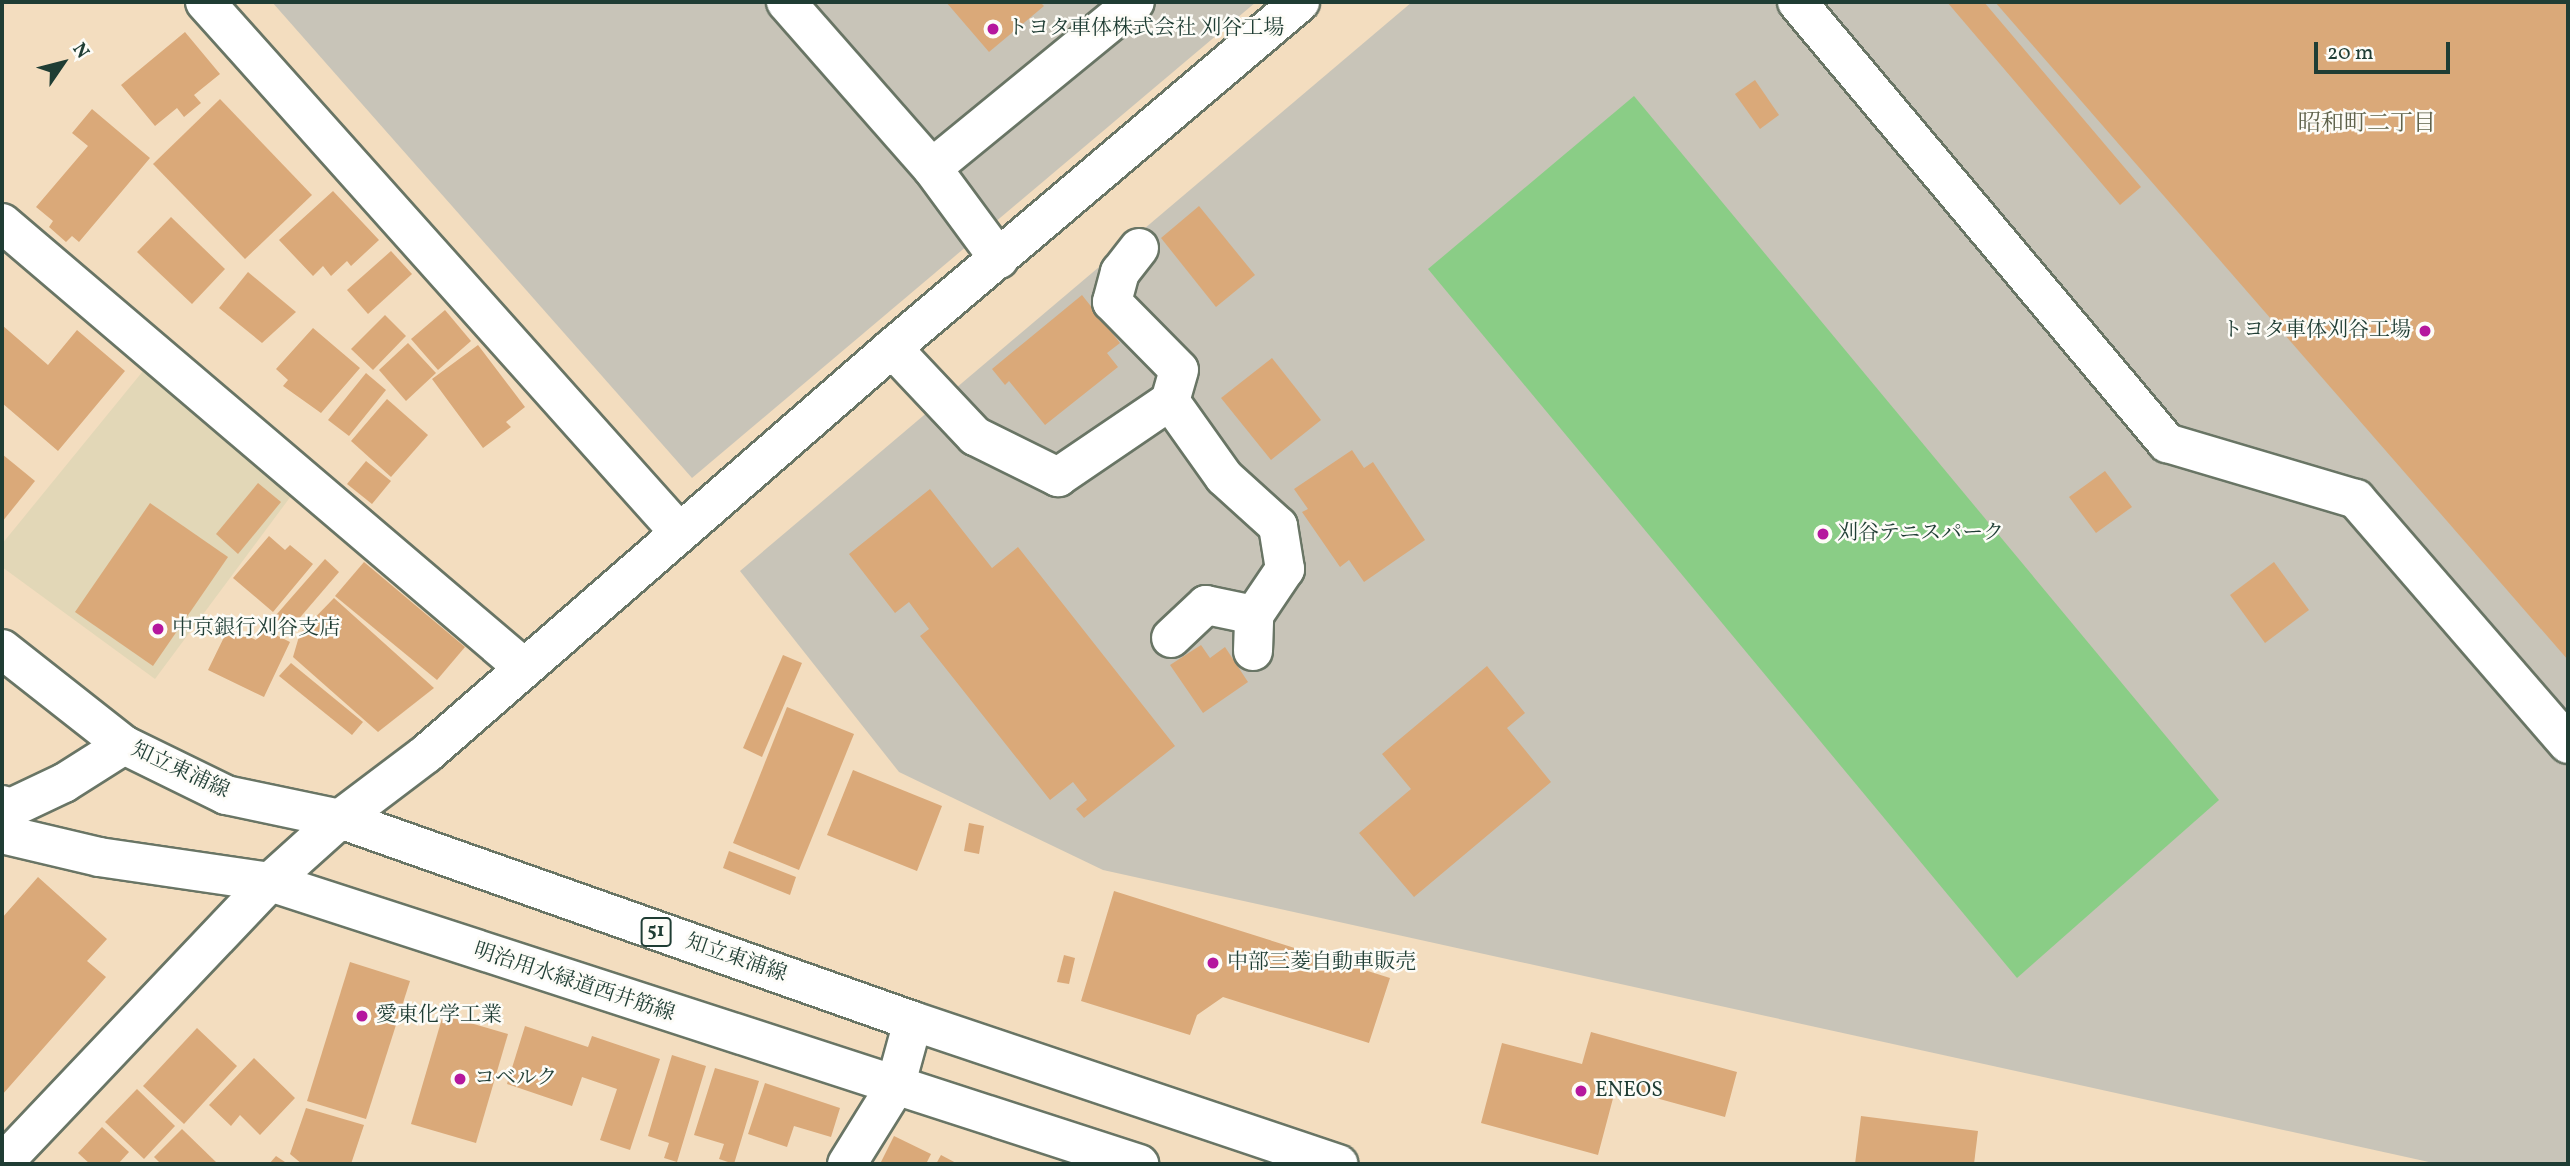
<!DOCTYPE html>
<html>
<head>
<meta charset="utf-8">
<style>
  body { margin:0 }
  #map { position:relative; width:2570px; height:1166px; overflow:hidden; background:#f3ddbf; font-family:Vollkorn,"Noto Serif JP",serif }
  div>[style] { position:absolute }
  .built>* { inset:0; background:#e2d7b7 }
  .industrial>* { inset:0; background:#c8c4b8 }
  .green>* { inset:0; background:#8acd86 }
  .building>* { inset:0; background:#daa979 }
  .roads { filter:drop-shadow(2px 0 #697565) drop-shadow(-2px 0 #697565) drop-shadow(0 2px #697565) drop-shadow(0 -2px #697565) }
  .minor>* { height:38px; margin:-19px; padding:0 19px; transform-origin:19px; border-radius:19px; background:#fff }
  .major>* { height:38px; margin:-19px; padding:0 19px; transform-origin:19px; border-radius:19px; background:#fff }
  .dots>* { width:19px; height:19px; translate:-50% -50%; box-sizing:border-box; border:4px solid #fdfcf7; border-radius:50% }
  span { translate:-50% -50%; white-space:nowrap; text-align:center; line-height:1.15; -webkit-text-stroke:5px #fdfcf7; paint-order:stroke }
  .shield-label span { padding:2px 5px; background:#fdfcf7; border:2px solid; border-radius:5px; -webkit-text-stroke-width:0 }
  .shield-label { font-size:19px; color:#1f3d34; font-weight:700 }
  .poi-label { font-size:21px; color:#1f3d34 }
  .left { translate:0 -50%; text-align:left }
  .right { translate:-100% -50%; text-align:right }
  .street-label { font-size:21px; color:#1f3d34 }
  .neighbourhood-label { font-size:23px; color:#60634c }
  .frame { position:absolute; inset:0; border:4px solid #1f3d34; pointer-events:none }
  .north { position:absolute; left:28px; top:28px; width:70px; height:70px; -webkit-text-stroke:5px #fdfcf7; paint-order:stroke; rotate:55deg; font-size:19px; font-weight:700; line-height:28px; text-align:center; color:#1f3d34 }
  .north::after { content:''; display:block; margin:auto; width:24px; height:32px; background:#1f3d34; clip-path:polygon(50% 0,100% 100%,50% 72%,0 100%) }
  .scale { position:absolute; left:2314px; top:42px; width:136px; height:32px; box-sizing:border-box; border:4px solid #1f3d34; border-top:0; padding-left:9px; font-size:21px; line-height:24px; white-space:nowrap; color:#1f3d34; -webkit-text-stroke:5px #fdfcf7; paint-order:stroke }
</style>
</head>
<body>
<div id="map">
  <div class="built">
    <i style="clip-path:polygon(143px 371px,291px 496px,155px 679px,2px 567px,2px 544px)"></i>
  </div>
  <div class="industrial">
    <i style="clip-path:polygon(272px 2px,1256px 2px,692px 478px)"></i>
    <i style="clip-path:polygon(1412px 2px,2568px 2px,2568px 1164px,2438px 1164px,1103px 870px,899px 772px,740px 571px)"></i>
  </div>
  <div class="green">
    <i style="clip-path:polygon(1634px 96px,2219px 800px,2017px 978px,1428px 269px)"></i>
  </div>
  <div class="building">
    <i style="clip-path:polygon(946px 2px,1040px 2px,1044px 6px,989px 52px)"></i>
    <i style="clip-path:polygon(1947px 2px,1984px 2px,2141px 187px,2120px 205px)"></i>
    <i style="clip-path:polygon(1995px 2px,2568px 2px,2568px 660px)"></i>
    <i style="clip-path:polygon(185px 32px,220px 74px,194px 95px,201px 103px,184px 117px,177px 108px,155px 126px,121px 85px)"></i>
    <i style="clip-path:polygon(1755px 80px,1779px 115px,1760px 129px,1735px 94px)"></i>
    <i style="clip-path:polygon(220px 99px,312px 195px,245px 259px,153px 164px)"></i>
    <i style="clip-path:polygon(92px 109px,150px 158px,79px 242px,72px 236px,66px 242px,49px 227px,53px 221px,36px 207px,88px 146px,72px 133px)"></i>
    <i style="clip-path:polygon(333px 191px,379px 240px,351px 266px,347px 261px,331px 276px,323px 266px,313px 276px,279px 240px)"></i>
    <i style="clip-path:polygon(1199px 206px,1255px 275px,1216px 307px,1161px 238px)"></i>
    <i style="clip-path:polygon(171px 217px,225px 269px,192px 304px,137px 252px)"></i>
    <i style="clip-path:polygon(391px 251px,412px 274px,368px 314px,347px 290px)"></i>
    <i style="clip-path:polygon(248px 272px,296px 312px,262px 343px,219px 308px)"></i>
    <i style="clip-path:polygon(1082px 295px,1120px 343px,1107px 353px,1118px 367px,1045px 425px,1009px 381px,1005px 385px,992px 369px)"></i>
    <i style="clip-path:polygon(445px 310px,471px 341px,438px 370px,411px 339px)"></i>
    <i style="clip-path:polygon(385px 315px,406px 336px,373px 370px,351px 349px)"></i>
    <i style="clip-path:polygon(2px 325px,48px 365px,77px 330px,125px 371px,58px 451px,2px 403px)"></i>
    <i style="clip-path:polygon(313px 328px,360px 368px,321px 413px,283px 386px,288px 380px,276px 369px)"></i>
    <i style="clip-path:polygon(408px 343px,436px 373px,406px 401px,379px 370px)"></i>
    <i style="clip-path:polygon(478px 345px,525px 407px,506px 422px,511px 427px,483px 448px,432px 379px)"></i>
    <i style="clip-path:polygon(1272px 358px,1321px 420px,1271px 460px,1221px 398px)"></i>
    <i style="clip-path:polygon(366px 373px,386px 390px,349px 436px,328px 420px)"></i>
    <i style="clip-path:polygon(387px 399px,428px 435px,391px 477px,351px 441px)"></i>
    <i style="clip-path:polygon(1352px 450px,1364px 468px,1373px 462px,1425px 540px,1364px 582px,1349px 560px,1340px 567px,1302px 512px,1308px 509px,1294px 489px)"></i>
    <i style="clip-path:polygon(2px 454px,35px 481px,2px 522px)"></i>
    <i style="clip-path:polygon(366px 461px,391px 481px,372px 504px,347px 484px)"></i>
    <i style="clip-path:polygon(2105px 471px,2132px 507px,2096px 533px,2069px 497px)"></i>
    <i style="clip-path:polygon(258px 483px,281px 502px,238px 554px,216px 534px)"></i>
    <i style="clip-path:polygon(930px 489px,992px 568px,1018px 547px,1175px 746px,1084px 818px,1076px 809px,1087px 800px,1073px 782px,1050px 800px,920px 636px,929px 629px,909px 602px,895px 613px,849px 554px)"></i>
    <i style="clip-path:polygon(150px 503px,228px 557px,153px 666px,75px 612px)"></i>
    <i style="clip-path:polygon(269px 536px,285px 550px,290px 545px,313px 564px,273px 612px,233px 578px)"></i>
    <i style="clip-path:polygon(325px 559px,339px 572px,285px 635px,270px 622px)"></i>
    <i style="clip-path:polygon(364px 562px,465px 647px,437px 680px,335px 596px)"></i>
    <i style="clip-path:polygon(2274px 562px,2309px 610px,2265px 643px,2230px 595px)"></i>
    <i style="clip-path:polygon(334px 598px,434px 688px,378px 732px,293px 657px,300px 633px)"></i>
    <i style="clip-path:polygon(229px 627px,256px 640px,262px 628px,290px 642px,264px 697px,208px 670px)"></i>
    <i style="clip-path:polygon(1201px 645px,1210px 658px,1225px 647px,1248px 682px,1203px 713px,1170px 665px)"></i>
    <i style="clip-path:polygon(783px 655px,802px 663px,762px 757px,743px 748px)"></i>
    <i style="clip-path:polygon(291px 663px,363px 722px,352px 735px,279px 676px)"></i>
    <i style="clip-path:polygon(1487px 666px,1525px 713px,1507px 728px,1551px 782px,1414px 897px,1359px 833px,1411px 789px,1382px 754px)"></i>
    <i style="clip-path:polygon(787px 707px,854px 734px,799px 870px,733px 843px)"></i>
    <i style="clip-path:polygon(853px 770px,942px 806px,917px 871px,827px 835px)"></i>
    <i style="clip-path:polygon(969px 823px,984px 826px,979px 854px,964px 851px)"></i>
    <i style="clip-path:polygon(729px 851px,796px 877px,790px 895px,723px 868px)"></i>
    <i style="clip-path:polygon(38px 877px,107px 939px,87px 961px,106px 977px,2px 1095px,2px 918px)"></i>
    <i style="clip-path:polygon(1114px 891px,1390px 978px,1369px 1043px,1223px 997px,1197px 1015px,1190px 1035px,1081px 1001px)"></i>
    <i style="clip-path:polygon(1064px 955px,1075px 958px,1069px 984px,1057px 982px)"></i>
    <i style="clip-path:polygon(350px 962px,410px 981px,366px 1119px,307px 1101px)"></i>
    <i style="clip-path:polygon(443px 1015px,508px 1034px,476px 1143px,411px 1124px)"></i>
    <i style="clip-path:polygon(525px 1026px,588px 1047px,592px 1036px,660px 1059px,630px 1150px,600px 1140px,617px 1089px,582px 1077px,572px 1106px,507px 1084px)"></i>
    <i style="clip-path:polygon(197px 1028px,237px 1066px,184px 1124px,143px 1086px)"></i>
    <i style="clip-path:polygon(1591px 1032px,1737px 1072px,1725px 1117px,1616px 1087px,1598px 1155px,1481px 1123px,1502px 1043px,1582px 1064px)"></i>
    <i style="clip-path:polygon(672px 1055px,706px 1066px,677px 1162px,664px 1158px,669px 1143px,648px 1136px)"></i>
    <i style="clip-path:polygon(254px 1058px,295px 1098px,260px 1135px,240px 1115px,231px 1126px,209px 1105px)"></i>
    <i style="clip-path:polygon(715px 1068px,759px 1081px,734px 1164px,719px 1159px,724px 1144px,694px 1135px)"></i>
    <i style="clip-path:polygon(765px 1083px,840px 1108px,831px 1137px,794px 1126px,787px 1147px,748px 1134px)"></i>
    <i style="clip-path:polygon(137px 1089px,175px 1126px,144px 1159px,105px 1122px)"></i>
    <i style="clip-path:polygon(306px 1108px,364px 1125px,351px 1164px,302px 1164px,290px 1154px)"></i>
    <i style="clip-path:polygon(1861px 1116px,1978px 1131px,1974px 1164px,1855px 1164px)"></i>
    <i style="clip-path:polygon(102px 1127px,129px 1152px,118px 1164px,90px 1164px,78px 1153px)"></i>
    <i style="clip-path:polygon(182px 1129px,218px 1164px,161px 1164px,154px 1157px)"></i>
    <i style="clip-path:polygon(894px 1136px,931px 1154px,926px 1164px,880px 1164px)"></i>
    <i style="clip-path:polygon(941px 1155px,958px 1164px,936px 1164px)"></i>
    <i style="clip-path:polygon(276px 1156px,288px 1164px,269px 1164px)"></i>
  </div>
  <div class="roads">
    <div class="minor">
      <i style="left:205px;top:2px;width:712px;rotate:48.19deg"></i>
      <i style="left:786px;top:2px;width:221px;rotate:48.7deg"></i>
      <i style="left:932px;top:168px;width:113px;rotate:53.6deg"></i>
      <i style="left:1797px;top:2px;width:576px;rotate:50deg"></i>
      <i style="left:2167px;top:443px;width:197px;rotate:16.5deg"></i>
      <i style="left:2356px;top:499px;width:324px;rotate:49.1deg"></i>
      <i style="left:932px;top:168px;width:262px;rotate:-39.3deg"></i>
      <i style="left:2px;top:223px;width:685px;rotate:40.44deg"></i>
      <i style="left:1139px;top:248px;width:31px;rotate:128deg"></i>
      <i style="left:1120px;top:272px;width:31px;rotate:105deg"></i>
      <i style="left:1112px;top:302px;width:95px;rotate:45.4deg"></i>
      <i style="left:1179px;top:370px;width:32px;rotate:106deg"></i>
      <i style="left:892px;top:348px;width:121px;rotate:46.7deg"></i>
      <i style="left:975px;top:436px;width:93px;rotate:26.3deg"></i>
      <i style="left:1058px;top:477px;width:135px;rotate:-34.2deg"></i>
      <i style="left:1170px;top:401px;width:93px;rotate:54.6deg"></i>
      <i style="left:1224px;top:477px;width:73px;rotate:42.2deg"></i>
      <i style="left:1278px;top:526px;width:44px;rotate:80.8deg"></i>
      <i style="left:1285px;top:569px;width:55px;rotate:124deg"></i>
      <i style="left:1254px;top:615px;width:49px;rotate:-168.2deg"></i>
      <i style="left:1206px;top:605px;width:48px;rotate:136.7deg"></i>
      <i style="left:1253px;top:651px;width:36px;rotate:-88deg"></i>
      <i style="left:2px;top:805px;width:9px;rotate:18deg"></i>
      <i style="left:11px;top:808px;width:59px;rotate:-25.3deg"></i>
      <i style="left:64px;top:783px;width:71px;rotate:-32.3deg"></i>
      <i style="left:2px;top:834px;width:100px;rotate:13.3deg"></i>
      <i style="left:99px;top:857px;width:173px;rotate:8.3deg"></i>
      <i style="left:270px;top:882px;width:914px;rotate:17.98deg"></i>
      <i style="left:2px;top:1164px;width:389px;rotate:-46.5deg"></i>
      <i style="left:270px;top:882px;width:94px;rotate:-42deg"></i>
      <i style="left:340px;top:819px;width:108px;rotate:-37.1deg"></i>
      <i style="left:426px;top:754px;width:618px;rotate:-41.06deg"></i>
      <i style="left:892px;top:348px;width:535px;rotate:-40.3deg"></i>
      <i style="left:847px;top:1164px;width:91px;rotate:-58.1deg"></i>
      <i style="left:895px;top:1087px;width:68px;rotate:-74.7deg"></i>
    </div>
    <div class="major">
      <i style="left:2px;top:649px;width:155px;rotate:38.2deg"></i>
      <i style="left:124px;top:745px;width:114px;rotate:26.1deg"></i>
      <i style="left:226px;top:795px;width:116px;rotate:11.9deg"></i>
      <i style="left:340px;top:819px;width:608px;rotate:19.42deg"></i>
      <i style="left:913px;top:1021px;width:449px;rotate:18.6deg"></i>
    </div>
  </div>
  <div class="dots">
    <i style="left:993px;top:29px;background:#b5179e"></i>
    <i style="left:2425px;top:331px;background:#b5179e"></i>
    <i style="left:1823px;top:534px;background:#b5179e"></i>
    <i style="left:158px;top:629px;background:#b5179e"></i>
    <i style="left:1213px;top:963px;background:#b5179e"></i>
    <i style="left:362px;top:1016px;background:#b5179e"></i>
    <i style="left:460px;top:1079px;background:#b5179e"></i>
    <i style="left:1581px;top:1091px;background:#b5179e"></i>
  </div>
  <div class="shield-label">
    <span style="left:656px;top:932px">51</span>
  </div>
  <div class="poi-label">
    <span class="left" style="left:1007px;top:29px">トヨタ車体株式会社 刈谷工場</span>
    <span class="right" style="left:2411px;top:331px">トヨタ車体刈谷工場</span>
    <span class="left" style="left:1837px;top:534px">刈谷テニスパーク</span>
    <span class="left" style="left:172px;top:629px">中京銀行刈谷支店</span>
    <span class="left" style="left:1227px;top:963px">中部三菱自動車販売</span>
    <span class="left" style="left:376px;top:1016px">愛東化学工業</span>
    <span class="left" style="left:474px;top:1079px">コベルク</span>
    <span class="left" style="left:1595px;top:1091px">ENEOS</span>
  </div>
  <div class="street-label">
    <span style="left:180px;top:771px;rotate:25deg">知立東浦線</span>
    <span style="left:736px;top:959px;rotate:19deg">知立東浦線</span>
    <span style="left:574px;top:983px;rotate:18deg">明治用水緑道西井筋線</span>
  </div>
  <div class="neighbourhood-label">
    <span style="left:2367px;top:124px">昭和町二丁目</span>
  </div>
  <div class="frame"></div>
  <div class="north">N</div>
  <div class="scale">20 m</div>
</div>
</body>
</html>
